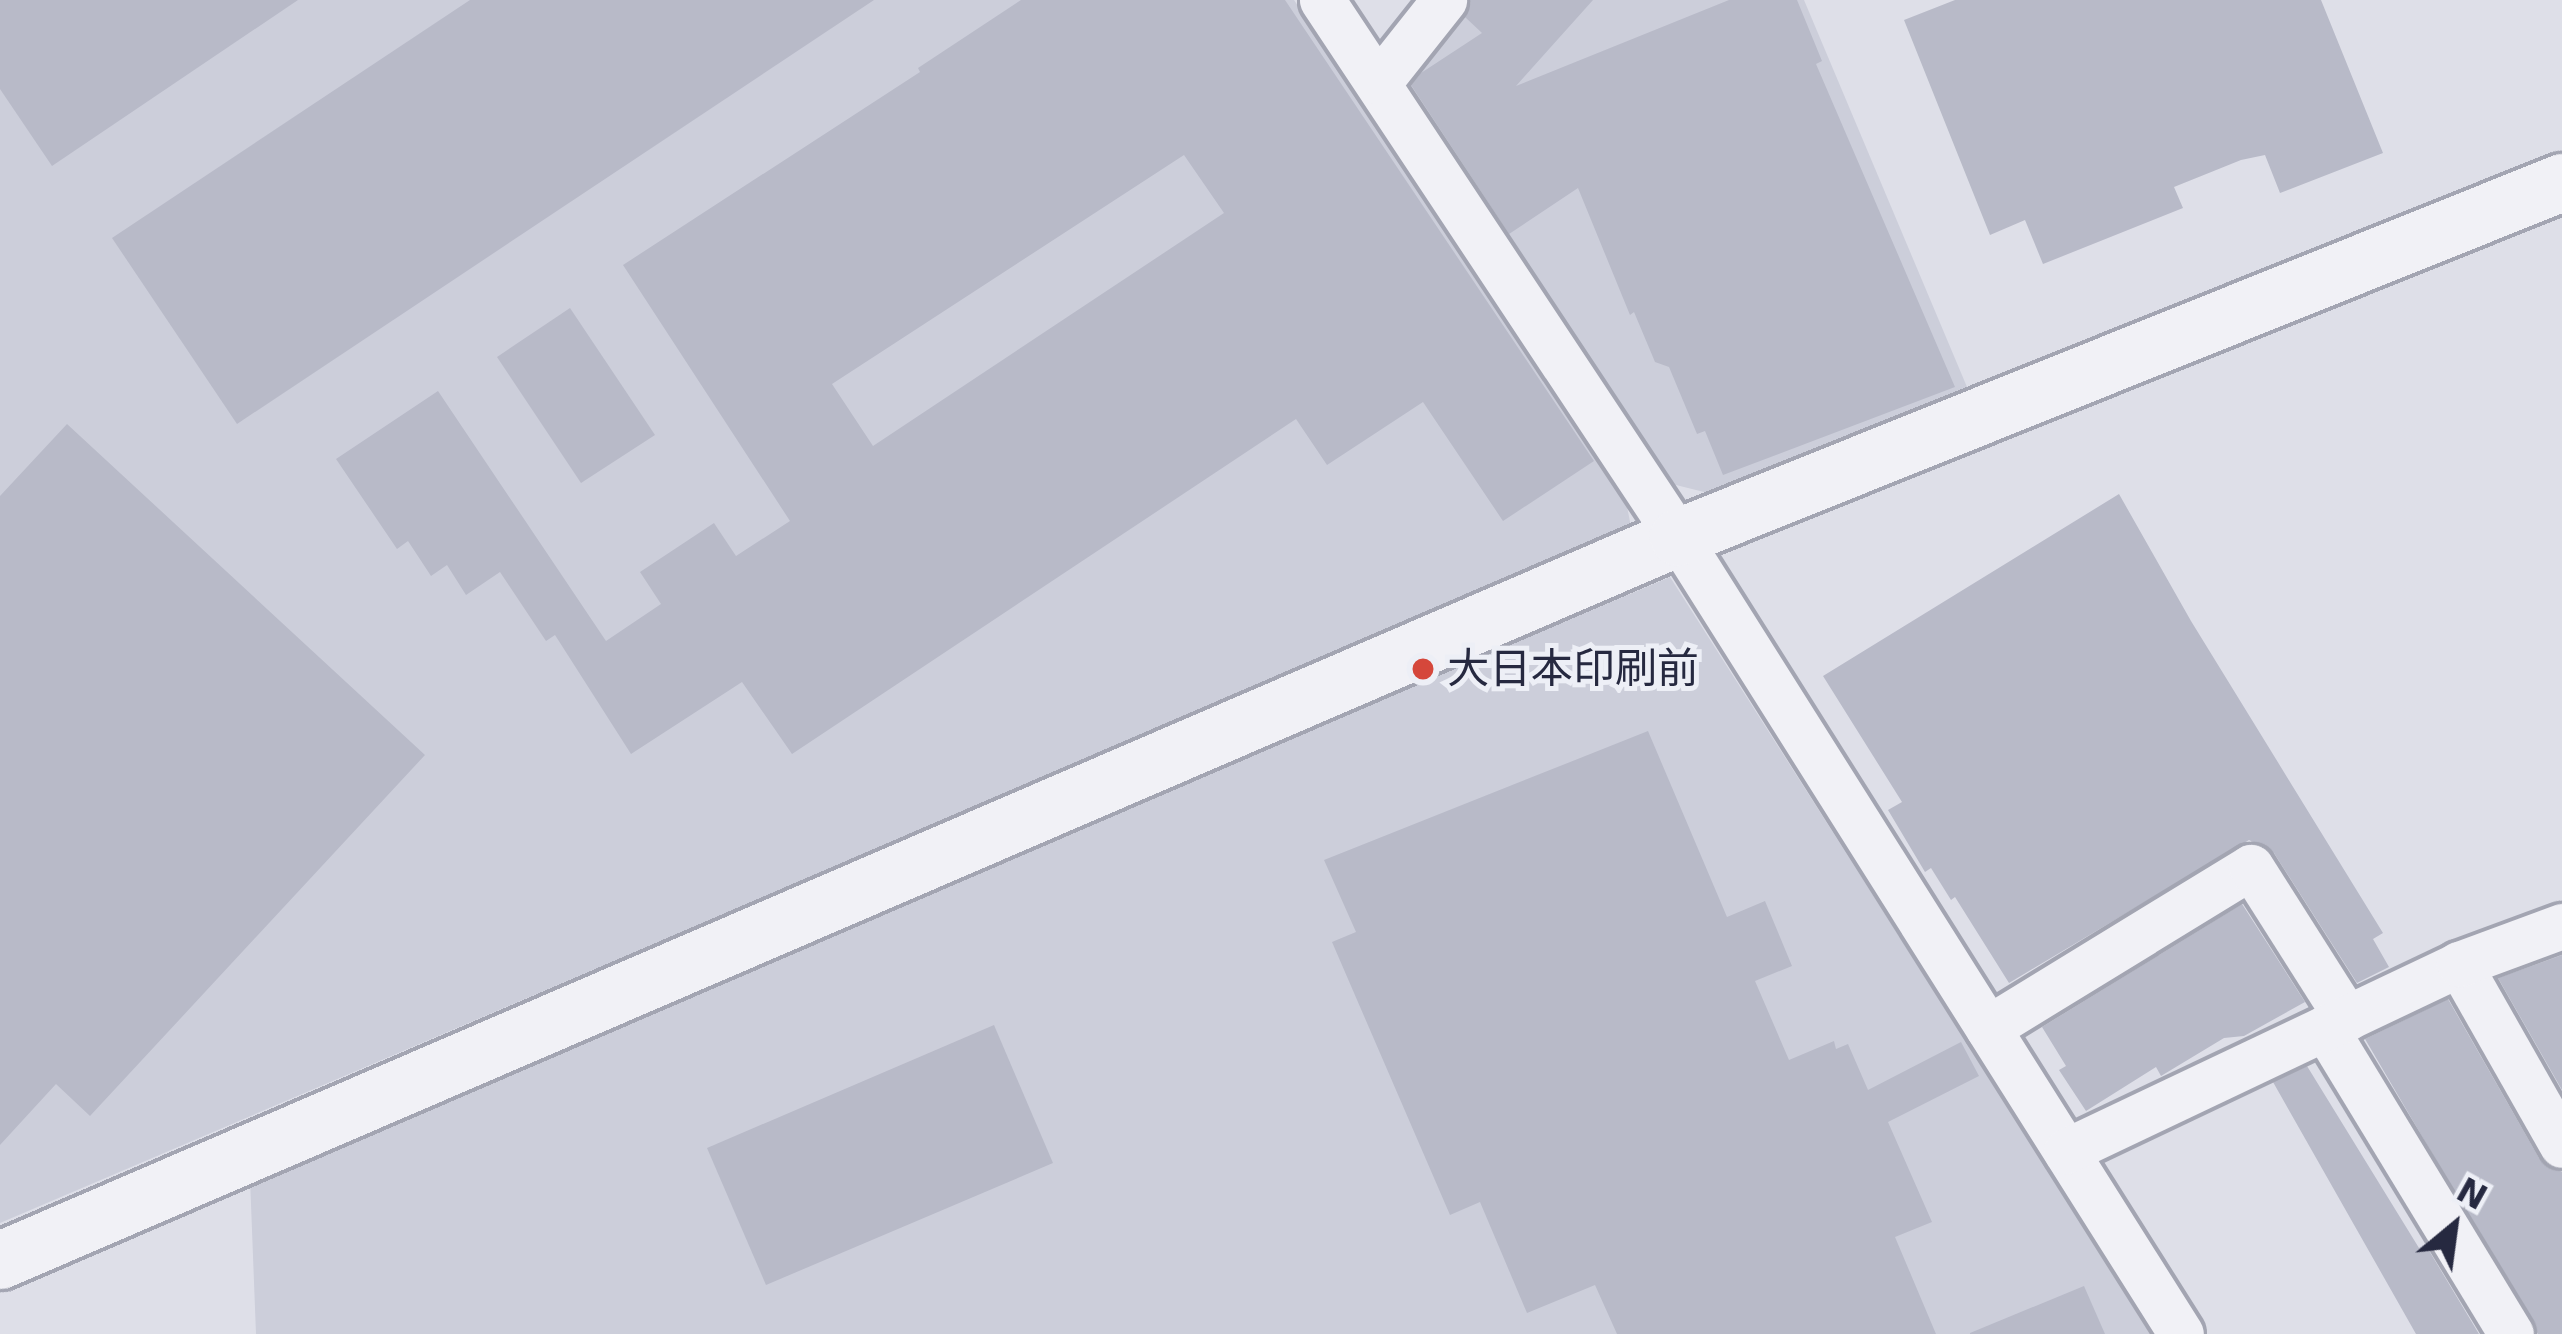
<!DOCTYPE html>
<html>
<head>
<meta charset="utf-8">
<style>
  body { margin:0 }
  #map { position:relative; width:2562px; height:1334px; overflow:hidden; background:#dedfe8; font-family:"DejaVu Sans","Noto Sans JP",sans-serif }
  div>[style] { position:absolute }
  .built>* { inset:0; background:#ccceda }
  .building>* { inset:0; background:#b8bac8 }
  .roads { filter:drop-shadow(3px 0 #a3a5b2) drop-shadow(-3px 0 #a3a5b2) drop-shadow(0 3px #a3a5b2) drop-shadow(0 -3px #a3a5b2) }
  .minor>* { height:45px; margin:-22.5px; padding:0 22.5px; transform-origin:22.5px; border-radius:22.5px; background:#f1f1f6 }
  .tertiary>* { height:57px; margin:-28.5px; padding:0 28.5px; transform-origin:28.5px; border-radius:28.5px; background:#f1f1f6 }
  .dots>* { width:33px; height:33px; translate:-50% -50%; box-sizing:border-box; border:6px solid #edeff6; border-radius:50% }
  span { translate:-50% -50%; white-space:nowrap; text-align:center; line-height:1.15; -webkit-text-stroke:10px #edeff6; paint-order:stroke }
  .poi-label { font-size:42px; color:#262940 }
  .left { translate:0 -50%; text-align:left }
  .north { position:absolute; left:2394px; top:1166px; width:120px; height:120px; -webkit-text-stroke:9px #edeff6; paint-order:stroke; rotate:29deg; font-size:33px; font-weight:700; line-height:48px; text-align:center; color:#262940 }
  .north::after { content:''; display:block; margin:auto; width:42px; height:54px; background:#262940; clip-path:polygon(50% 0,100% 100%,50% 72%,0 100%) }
</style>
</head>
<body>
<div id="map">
  <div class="built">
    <i style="clip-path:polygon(0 0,1294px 0,1625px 496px,1631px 527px,0 1223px)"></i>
    <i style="clip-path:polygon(1472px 0,1804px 0,1967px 387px,1708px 493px,1664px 482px,1403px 94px,1403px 78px)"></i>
    <i style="clip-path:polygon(1670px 577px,2153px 1334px,256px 1334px,250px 1178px)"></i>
  </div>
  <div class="building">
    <i style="clip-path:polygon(0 0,298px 0,52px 166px,0 89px)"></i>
    <i style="clip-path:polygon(470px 0,874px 0,237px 424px,112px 238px)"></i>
    <i style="clip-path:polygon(evenodd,1021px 0,1285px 0,1594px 461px,1503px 521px,1423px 402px,1327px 465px,1296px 419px,792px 754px,742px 682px,631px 754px,555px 635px,546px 641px,500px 572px,466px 595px,447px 565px,431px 576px,408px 541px,397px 549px,336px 459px,438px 391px,606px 641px,661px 604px,640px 572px,714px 523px,736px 556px,790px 521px,623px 265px,920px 72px,918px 68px,1021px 0,1184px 155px,1224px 213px,873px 446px,832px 384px,1184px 155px)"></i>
    <i style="clip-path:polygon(1470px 0,1593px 0,1516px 86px,1729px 0,1797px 0,1822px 61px,1816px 64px,1955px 387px,1723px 475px,1705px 431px,1697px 434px,1669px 367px,1655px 362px,1634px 312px,1630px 315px,1578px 188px,1509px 234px,1411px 85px,1421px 73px,1482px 33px,1465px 17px)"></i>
    <i style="clip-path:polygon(1955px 0,2321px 0,2383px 153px,2280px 193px,2265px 155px,2241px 160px,2174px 187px,2183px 208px,2043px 264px,2025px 220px,1990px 235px,1904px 20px)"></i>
    <i style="clip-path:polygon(570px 308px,655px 435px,581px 483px,497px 357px)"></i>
    <i style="clip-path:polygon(67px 424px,425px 755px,90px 1116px,56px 1084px,0 1145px,0 496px)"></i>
    <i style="clip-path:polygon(2119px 494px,2191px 621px,2383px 933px,2373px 939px,2389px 967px,2357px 983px,2274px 853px,2249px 840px,2009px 983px,1955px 897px,1951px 900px,1931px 868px,1925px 872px,1888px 810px,1902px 802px,1823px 676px)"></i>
    <i style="clip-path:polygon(1648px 731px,1727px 917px,1765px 901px,1792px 966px,1755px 981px,1789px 1060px,1834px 1041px,1836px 1049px,1848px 1044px,1868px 1090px,1961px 1042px,1979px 1076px,1888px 1122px,1932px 1222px,1895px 1237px,1936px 1334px,1617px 1334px,1595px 1285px,1527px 1313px,1480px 1202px,1450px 1215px,1332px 942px,1356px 932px,1324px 860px)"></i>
    <i style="clip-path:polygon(2242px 904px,2305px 1002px,2244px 1036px,2224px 1038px,2161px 1076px,2156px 1067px,2086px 1111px,2059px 1070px,2066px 1066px,2042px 1027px)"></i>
    <i style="clip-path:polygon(2562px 955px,2562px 1090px,2498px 978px)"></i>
    <i style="clip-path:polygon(2448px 999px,2539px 1158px,2562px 1172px,2562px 1334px,2538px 1334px,2365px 1039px)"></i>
    <i style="clip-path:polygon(994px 1025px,1053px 1163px,766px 1285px,707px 1148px)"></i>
    <i style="clip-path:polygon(2307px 1066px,2419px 1248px,2425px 1244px,2479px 1334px,2416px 1334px,2273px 1082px)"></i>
    <i style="clip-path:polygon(2084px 1286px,2105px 1334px,1970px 1334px,1970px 1333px)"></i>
  </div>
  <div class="roads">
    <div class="minor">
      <i style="left:1322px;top:0;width:644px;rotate:56.46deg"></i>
      <i style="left:1678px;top:537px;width:942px;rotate:57.74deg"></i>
      <i style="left:1379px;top:82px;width:105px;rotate:-51.6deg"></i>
      <i style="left:2459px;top:964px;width:208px;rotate:60.4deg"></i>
      <i style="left:1988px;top:1028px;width:308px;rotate:-31.5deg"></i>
      <i style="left:2251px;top:867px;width:179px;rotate:57.6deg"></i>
      <i style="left:2325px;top:1028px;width:358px;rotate:58.7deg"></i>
      <i style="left:2066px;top:1151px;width:435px;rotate:-25.4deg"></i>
      <i style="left:2459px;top:964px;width:110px;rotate:-20.3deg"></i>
    </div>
    <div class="tertiary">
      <i style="left:0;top:1260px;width:1827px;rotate:-23.31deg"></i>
      <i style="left:1678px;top:537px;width:953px;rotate:-21.88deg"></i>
    </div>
  </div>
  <div class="dots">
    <i style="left:1423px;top:669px;background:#d5473b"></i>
  </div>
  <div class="poi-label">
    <span class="left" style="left:1447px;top:669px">大日本印刷前</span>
  </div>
  <div class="north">N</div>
</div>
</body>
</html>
